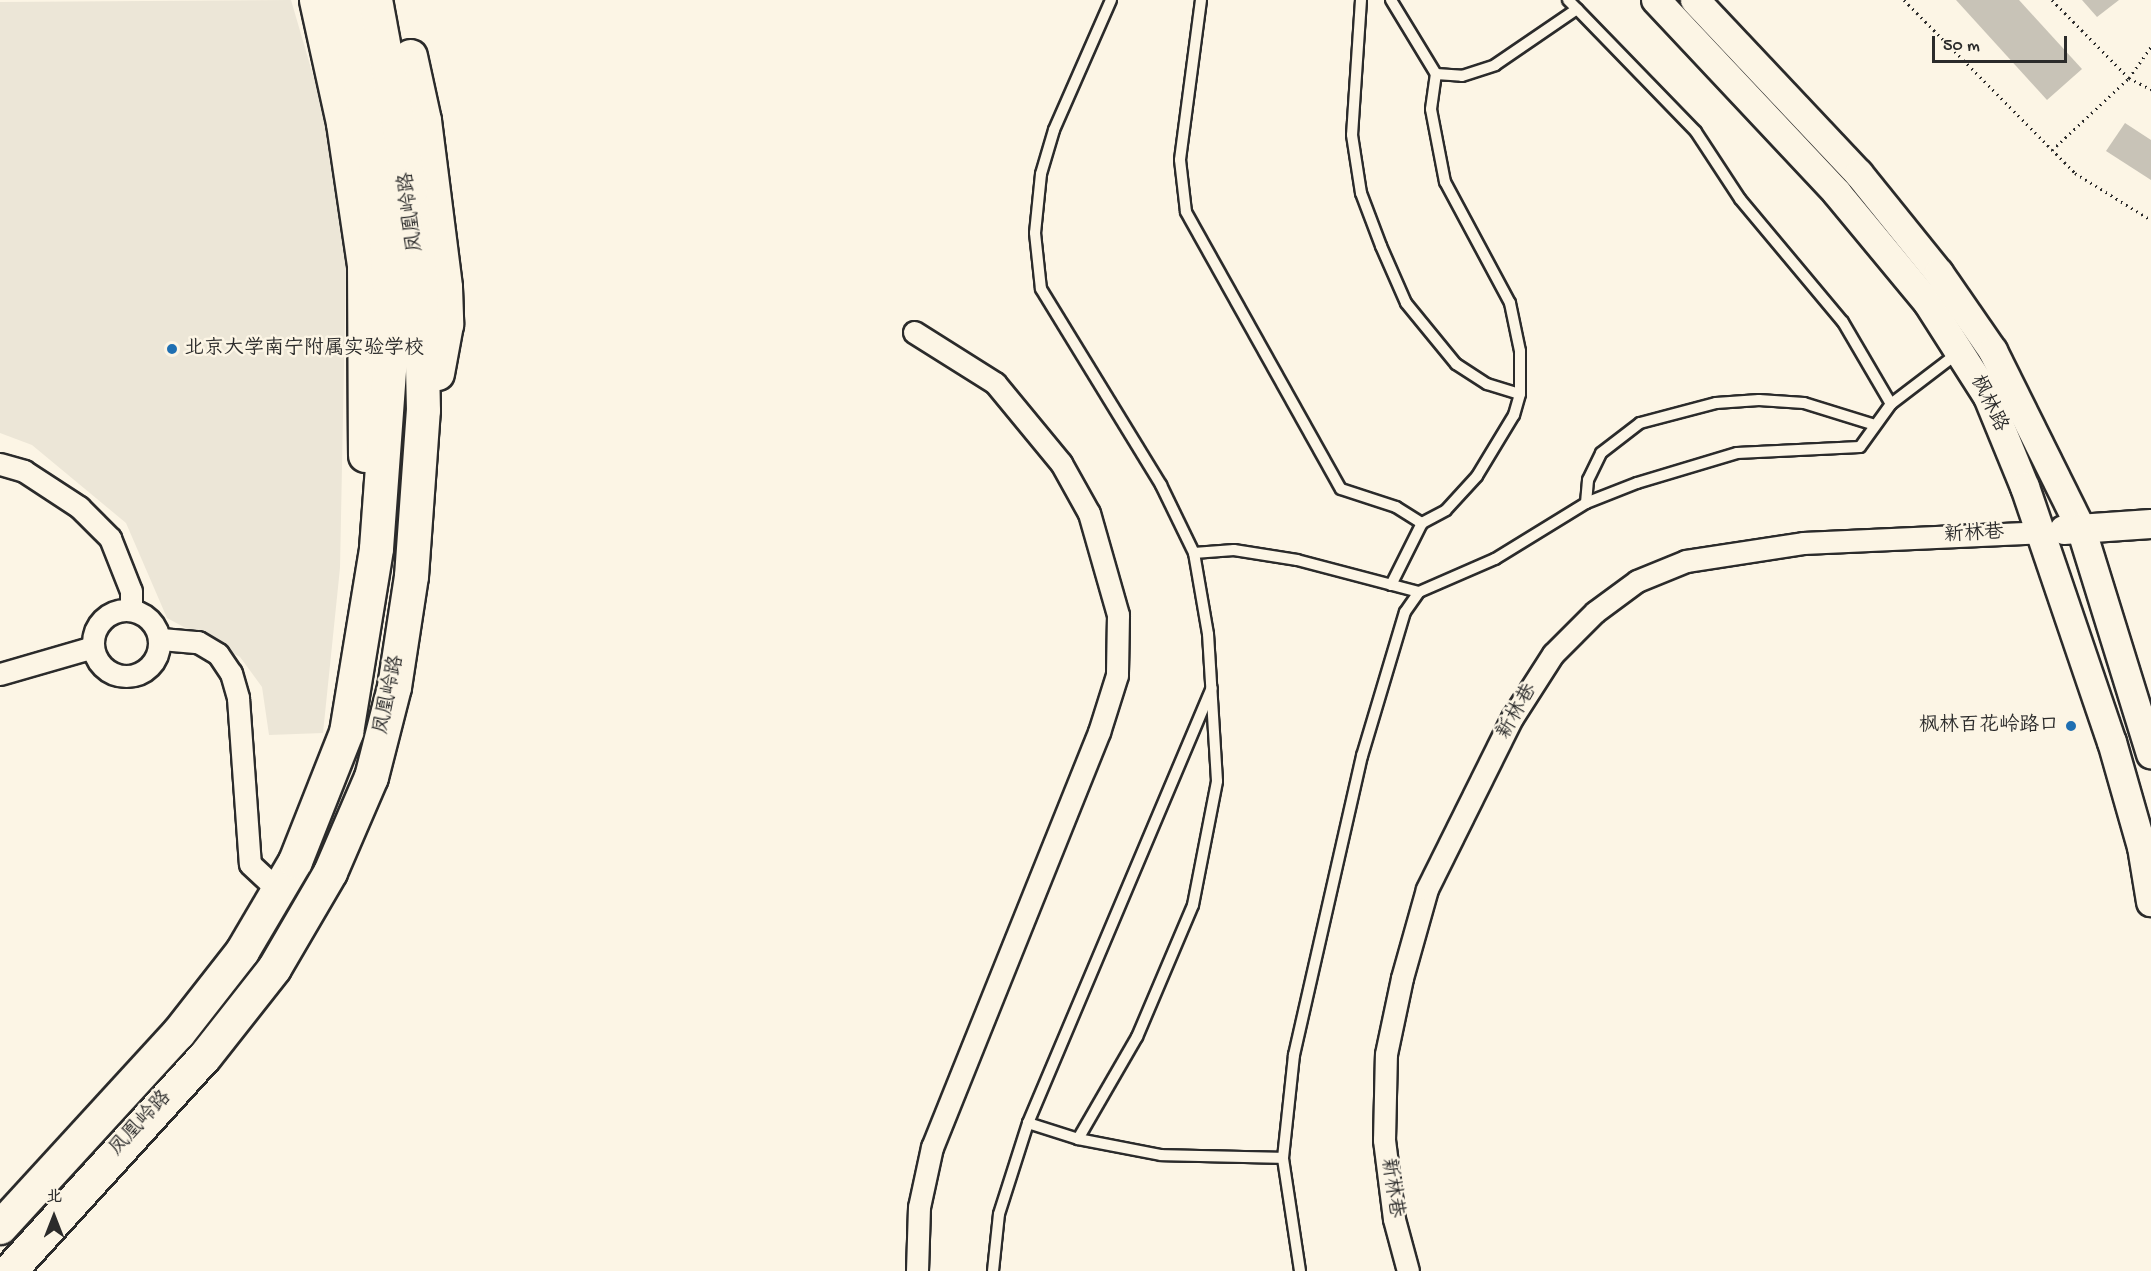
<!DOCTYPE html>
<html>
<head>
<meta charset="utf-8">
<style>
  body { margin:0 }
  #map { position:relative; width:2151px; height:1271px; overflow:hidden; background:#fcf5e5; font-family:"Gochi Hand","LXGW WenKai TC",sans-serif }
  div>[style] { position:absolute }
  .built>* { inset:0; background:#ece6d7 }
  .building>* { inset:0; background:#c8c3b7 }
  .path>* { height:3px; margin-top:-1.5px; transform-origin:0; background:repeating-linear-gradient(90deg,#2b2b2b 0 1.5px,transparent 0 6px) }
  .roads { filter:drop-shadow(2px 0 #2b2b2b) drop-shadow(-2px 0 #2b2b2b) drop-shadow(0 2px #2b2b2b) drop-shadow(0 -2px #2b2b2b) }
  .lane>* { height:10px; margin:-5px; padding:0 5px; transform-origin:5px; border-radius:5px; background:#fcf5e5 }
  .street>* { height:21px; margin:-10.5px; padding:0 10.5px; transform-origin:10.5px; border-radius:10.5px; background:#fcf5e5 }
  .street>.ring { margin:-10.5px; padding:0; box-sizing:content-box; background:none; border:21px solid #fcf5e5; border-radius:50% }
  .secondary>* { height:28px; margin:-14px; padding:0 14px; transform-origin:14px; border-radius:14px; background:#fcf5e5 }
  .primary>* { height:33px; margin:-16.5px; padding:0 16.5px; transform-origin:16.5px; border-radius:16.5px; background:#fcf5e5 }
  .dots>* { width:16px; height:16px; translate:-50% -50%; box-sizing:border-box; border:3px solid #fcf5e5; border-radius:50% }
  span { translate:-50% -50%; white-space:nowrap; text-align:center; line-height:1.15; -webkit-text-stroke:5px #fcf5e5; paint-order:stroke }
  .street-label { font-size:20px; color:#2b2b2b }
  .poi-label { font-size:20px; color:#2b2b2b }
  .left { translate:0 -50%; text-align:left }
  .right { translate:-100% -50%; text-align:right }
  .north { position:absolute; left:24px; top:1187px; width:60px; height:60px; -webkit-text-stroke:4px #fcf5e5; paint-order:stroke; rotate:0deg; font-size:16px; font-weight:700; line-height:24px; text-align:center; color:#2b2b2b }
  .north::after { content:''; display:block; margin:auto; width:21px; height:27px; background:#2b2b2b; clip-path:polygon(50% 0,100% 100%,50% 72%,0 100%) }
  .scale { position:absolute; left:1932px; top:36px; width:135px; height:27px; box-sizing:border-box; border:3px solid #2b2b2b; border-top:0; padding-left:8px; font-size:18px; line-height:21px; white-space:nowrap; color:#2b2b2b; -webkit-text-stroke:4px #fcf5e5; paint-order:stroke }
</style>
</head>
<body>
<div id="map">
  <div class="built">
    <i style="clip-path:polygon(291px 0,327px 123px,346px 264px,340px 568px,323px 733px,269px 735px,262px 687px,240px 657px,167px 618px,126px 523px,32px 445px,0 433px,0 2px)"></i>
  </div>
  <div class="building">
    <i style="clip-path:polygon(1956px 0,2019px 0,2082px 69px,2047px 100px)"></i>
    <i style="clip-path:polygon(2082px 0,2119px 0,2097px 17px)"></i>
    <i style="clip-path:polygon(2125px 123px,2151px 140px,2151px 180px,2106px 151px)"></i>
  </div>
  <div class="path">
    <i style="left:1904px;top:0;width:243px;rotate:45.3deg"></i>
    <i style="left:2075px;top:173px;width:89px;rotate:31.7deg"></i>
    <i style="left:2052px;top:0;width:110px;rotate:45.4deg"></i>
    <i style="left:2129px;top:78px;width:25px;rotate:27deg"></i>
    <i style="left:2052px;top:150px;width:105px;rotate:-43.1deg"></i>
    <i style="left:2129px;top:78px;width:39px;rotate:-55deg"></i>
  </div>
  <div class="roads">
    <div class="lane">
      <i style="left:1111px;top:0;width:142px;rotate:113.7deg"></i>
      <i style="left:1054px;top:130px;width:46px;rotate:106.5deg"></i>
      <i style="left:1041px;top:174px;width:59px;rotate:95.8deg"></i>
      <i style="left:1035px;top:233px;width:56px;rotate:83.9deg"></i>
      <i style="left:1041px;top:289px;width:230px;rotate:58.5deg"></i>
      <i style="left:1161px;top:485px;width:76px;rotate:64.1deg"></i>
      <i style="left:1201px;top:0;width:161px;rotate:97.5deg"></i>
      <i style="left:1180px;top:160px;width:52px;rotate:83.4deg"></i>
      <i style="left:1186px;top:212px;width:317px;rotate:60.8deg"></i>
      <i style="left:1341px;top:489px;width:58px;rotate:18.1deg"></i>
      <i style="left:1396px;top:507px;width:31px;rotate:32deg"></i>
      <i style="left:1361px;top:0;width:135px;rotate:93.8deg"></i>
      <i style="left:1352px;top:135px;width:59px;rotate:81.2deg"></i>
      <i style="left:1361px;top:193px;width:57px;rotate:69.3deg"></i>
      <i style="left:1381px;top:246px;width:62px;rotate:66.3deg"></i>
      <i style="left:1406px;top:303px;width:79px;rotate:50.7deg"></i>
      <i style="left:1456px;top:364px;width:37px;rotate:33deg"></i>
      <i style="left:1487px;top:384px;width:34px;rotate:17deg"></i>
      <i style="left:1391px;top:0;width:87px;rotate:58.7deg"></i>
      <i style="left:1568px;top:0;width:13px;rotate:45deg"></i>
      <i style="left:1586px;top:503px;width:23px;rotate:-85deg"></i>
      <i style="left:1588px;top:480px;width:30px;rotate:-64deg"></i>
      <i style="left:1601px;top:453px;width:49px;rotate:-37.6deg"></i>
      <i style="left:1640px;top:423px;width:79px;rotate:-14.7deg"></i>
      <i style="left:1716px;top:403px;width:43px;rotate:-4deg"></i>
      <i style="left:1759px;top:400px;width:45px;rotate:3.8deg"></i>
      <i style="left:1804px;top:403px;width:71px;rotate:17.2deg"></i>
      <i style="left:1391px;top:585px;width:69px;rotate:-63.4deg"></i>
      <i style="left:1422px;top:523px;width:27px;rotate:-28deg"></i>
      <i style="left:1446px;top:510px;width:46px;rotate:-47.6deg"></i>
      <i style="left:1477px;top:476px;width:71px;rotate:-58.8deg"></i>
      <i style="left:1514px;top:415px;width:22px;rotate:-74deg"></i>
      <i style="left:1520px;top:394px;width:43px;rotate:-90deg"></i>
      <i style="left:1520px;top:351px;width:49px;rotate:-101.8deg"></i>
      <i style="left:1510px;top:303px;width:137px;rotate:-118.2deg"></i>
      <i style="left:1445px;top:182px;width:74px;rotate:-100.9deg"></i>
      <i style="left:1431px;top:109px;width:35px;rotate:-82deg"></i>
      <i style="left:1436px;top:74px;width:26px;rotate:4deg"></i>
      <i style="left:1462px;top:76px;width:35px;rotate:-18deg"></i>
      <i style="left:1495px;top:65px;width:99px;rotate:-34.3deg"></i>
      <i style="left:1577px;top:9px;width:171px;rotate:45.9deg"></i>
      <i style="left:1696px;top:132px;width:80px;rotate:56.7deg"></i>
      <i style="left:1740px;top:199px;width:160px;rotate:50.1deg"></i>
      <i style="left:1843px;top:322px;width:95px;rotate:59.7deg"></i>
      <i style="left:1028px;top:1123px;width:472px;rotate:-67.1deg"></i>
      <i style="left:1078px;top:1139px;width:85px;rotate:10.9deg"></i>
      <i style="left:1161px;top:1155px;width:122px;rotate:1.4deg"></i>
      <i style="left:993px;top:1271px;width:57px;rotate:-84deg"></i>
      <i style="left:999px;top:1214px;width:96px;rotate:-72.3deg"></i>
      <i style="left:1028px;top:1123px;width:52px;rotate:17.7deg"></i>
      <i style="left:1078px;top:1139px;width:118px;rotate:-60deg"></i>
      <i style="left:1137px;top:1037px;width:143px;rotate:-67deg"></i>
      <i style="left:1193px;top:905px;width:126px;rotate:-79deg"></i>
      <i style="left:1217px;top:781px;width:147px;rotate:-93.5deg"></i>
      <i style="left:1208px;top:634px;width:82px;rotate:-99.8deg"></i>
      <i style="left:1194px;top:553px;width:40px;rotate:-4.3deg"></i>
      <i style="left:1234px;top:550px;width:64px;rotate:9deg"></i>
      <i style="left:1297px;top:560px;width:126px;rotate:14.7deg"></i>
      <i style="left:1419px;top:592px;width:83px;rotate:-23.5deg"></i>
      <i style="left:1495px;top:559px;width:107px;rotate:-31.6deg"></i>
      <i style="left:1586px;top:503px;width:55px;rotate:-21.4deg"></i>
      <i style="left:1637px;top:483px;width:104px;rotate:-16.7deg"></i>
      <i style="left:1737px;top:453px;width:123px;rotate:-2.8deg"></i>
      <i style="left:1860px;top:447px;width:53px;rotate:-54.2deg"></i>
      <i style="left:1891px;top:404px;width:84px;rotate:-37.3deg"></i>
      <i style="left:1300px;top:1271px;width:114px;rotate:-98.6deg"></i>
      <i style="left:1283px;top:1158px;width:104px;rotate:-83.9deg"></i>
      <i style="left:1294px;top:1055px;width:307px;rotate:-77.2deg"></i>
      <i style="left:1362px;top:756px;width:150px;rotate:-73.4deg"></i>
      <i style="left:1405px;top:612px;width:24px;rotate:-55deg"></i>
    </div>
    <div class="street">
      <i style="left:914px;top:332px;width:96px;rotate:32.2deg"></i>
      <i style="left:995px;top:383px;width:104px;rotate:50.5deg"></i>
      <i style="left:1061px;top:463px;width:57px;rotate:60.8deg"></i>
      <i style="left:1089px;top:513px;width:106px;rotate:74.1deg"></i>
      <i style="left:1118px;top:615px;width:60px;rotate:91deg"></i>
      <i style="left:1117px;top:675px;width:60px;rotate:107.5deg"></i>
      <i style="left:1099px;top:732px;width:447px;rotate:111.9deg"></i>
      <i style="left:932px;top:1147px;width:61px;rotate:102.2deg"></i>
      <i style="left:919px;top:1207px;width:64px;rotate:91.8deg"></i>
      <i style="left:0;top:464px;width:25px;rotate:16deg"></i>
      <i style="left:24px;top:471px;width:66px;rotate:33.2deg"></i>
      <i style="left:79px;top:507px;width:44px;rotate:45deg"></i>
      <i style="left:110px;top:538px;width:57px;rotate:68.4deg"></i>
      <i style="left:131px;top:591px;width:19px;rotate:90deg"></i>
      <i class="ring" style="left:93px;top:610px;width:45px;height:45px"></i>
      <i style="left:161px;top:639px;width:37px;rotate:5deg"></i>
      <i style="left:198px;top:642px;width:23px;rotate:31deg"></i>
      <i style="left:218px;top:654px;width:23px;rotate:56deg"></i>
      <i style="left:231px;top:673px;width:26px;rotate:74deg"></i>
      <i style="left:238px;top:698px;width:166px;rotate:85.9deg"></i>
      <i style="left:250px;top:864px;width:40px;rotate:43deg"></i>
      <i style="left:0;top:674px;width:94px;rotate:-16.1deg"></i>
      <i style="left:1408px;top:1271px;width:54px;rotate:-105.1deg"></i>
      <i style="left:1394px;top:1219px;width:80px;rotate:-97.2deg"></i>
      <i style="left:1384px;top:1140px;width:86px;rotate:-88.7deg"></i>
      <i style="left:1386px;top:1054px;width:78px;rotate:-78.1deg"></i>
      <i style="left:1402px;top:978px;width:92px;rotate:-74.3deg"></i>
      <i style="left:1427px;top:889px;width:191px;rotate:-63.6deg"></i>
      <i style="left:1512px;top:718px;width:76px;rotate:-57.4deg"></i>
      <i style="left:1553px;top:654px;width:59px;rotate:-45deg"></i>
      <i style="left:1595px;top:612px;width:52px;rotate:-36.4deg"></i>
      <i style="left:1637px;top:581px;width:53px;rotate:-22.2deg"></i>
      <i style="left:1686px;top:561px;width:118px;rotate:-8.7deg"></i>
      <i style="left:1803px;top:543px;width:238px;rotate:-2.6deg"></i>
    </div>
    <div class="secondary">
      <i style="left:1656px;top:0;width:265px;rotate:46.8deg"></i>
      <i style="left:1837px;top:193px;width:143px;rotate:50.4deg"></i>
      <i style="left:1928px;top:303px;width:112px;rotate:57.4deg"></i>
      <i style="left:1988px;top:397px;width:97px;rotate:67.7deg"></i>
      <i style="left:2025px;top:487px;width:269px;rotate:71.2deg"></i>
      <i style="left:2112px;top:742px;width:109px;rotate:74.1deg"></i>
      <i style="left:2142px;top:847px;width:56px;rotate:80.7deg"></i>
      <i style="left:1695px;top:0;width:239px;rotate:46.7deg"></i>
      <i style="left:1859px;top:174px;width:127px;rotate:51.1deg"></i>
      <i style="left:1939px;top:273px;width:95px;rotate:55.3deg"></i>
      <i style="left:1993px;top:351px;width:198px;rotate:63.6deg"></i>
      <i style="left:2081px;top:528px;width:237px;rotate:72.8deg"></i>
      <i style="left:2064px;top:530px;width:87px;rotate:-3.9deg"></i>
    </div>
    <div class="primary">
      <i style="left:316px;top:0;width:126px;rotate:77.6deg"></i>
      <i style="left:343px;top:123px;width:144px;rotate:81.6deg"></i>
      <i style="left:364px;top:265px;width:190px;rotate:89.7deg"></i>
      <i style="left:410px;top:56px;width:66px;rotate:77.7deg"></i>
      <i style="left:424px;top:120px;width:168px;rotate:82.8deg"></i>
      <i style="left:445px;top:287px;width:37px;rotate:88deg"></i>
      <i style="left:446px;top:324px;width:50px;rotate:100.4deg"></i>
      <i style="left:0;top:1227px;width:263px;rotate:-47.5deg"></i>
      <i style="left:178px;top:1033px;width:104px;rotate:-52deg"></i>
      <i style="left:242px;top:951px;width:104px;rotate:-59.5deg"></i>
      <i style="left:295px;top:861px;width:139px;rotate:-68.4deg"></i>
      <i style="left:346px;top:732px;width:186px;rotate:-80.7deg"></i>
      <i style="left:376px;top:548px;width:219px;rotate:-85.8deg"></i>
      <i style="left:392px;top:330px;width:118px;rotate:-93.9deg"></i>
      <i style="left:384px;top:212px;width:216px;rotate:-100.4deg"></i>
      <i style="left:9px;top:1271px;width:290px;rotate:-47.7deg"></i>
      <i style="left:204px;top:1057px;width:113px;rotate:-51.8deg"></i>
      <i style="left:274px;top:968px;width:111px;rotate:-59.7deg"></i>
      <i style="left:330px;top:872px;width:103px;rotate:-66.7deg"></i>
      <i style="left:371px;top:777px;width:93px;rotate:-75.7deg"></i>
      <i style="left:394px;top:687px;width:112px;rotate:-81.3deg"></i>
      <i style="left:411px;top:576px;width:166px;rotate:-85.9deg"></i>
      <i style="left:423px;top:410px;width:130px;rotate:-91.3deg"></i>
      <i style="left:420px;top:280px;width:91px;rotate:-96.3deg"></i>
      <i style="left:410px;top:190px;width:193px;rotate:-100.4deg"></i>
    </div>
  </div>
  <div class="dots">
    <i style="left:172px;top:349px;background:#1f6fb2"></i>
    <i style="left:2071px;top:726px;background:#1f6fb2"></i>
  </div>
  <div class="street-label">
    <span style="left:412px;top:212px;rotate:-97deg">凤凰岭路</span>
    <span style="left:1988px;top:404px;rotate:64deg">枫林路</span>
    <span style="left:1974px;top:535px;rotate:-3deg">新林巷</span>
    <span style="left:390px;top:695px;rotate:-78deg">凤凰岭路</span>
    <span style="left:1518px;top:712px;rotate:-60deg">新林巷</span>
    <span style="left:141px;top:1124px;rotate:-47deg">凤凰岭路</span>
    <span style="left:1391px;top:1188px;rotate:82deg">新林巷</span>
  </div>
  <div class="poi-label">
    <span class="left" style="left:184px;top:349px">北京大学南宁附属实验学校</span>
    <span class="right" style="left:2059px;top:726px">枫林百花岭路口</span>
  </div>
  <div class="north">北</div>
  <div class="scale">50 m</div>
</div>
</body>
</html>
